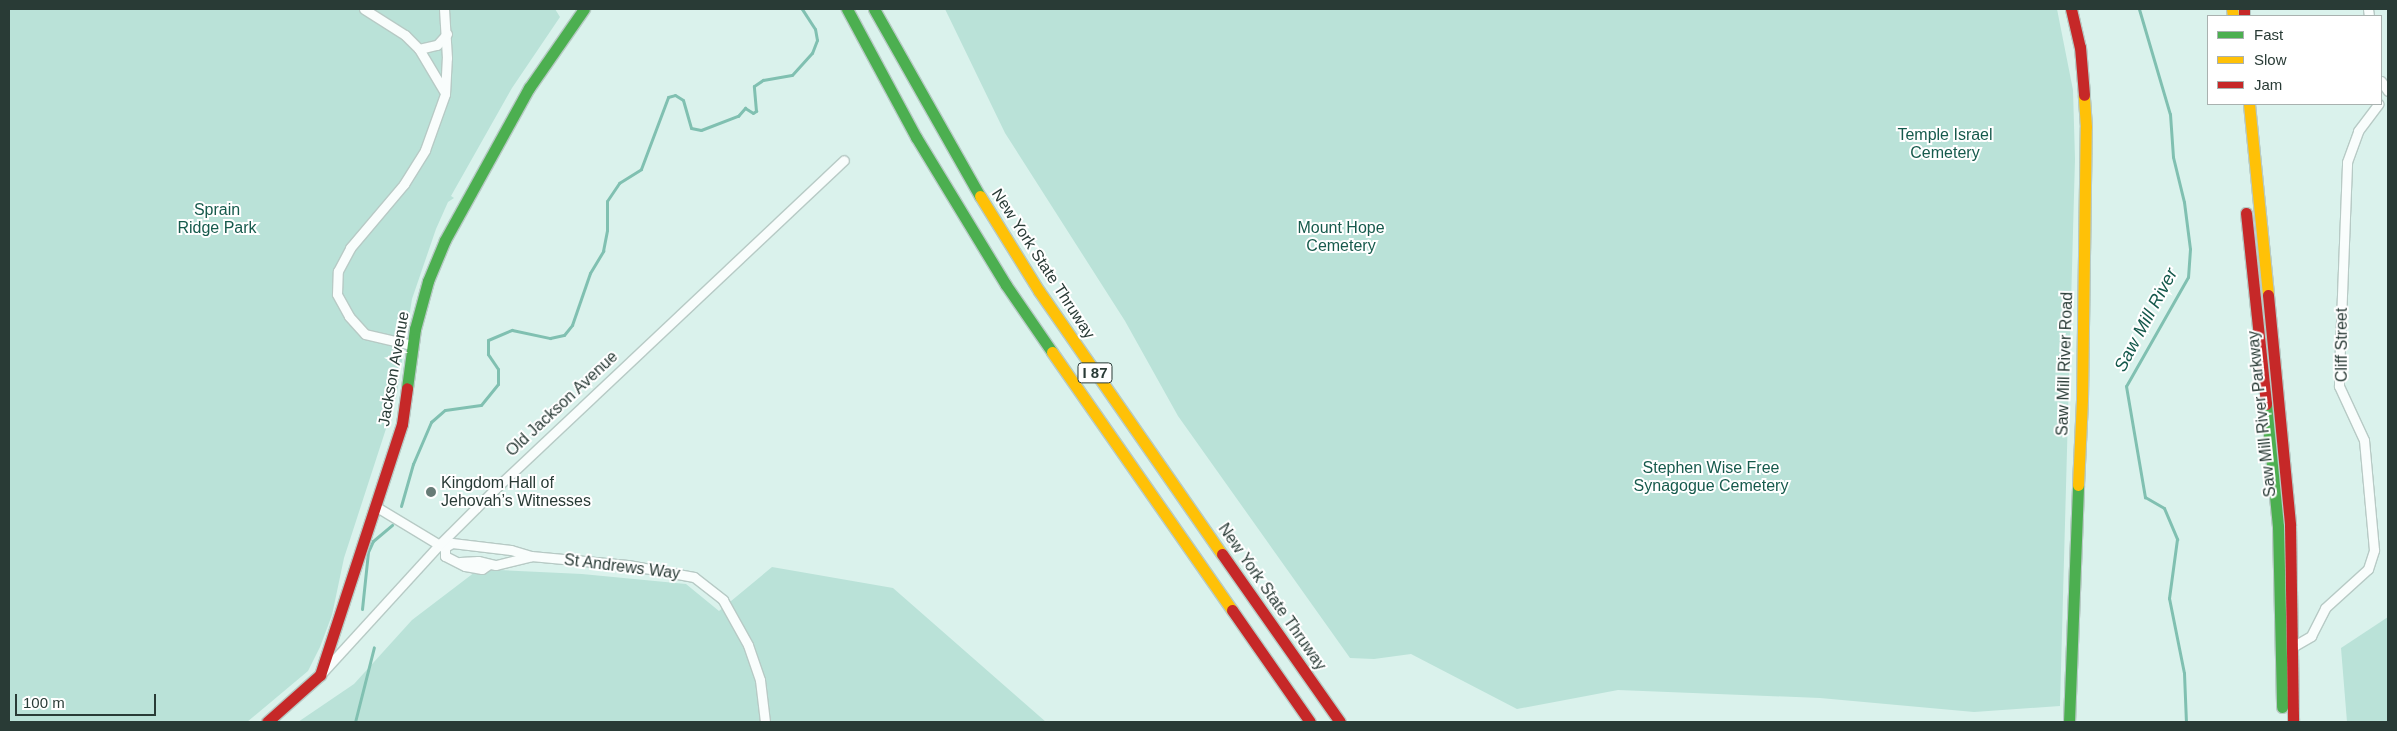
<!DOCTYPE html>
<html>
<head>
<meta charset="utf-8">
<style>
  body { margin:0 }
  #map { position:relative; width:2397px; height:731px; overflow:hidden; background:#daf2ec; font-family:Helvetica,sans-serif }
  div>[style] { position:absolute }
  .green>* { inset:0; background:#bae2d8 }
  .stream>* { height:3px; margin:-1.5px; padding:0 1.5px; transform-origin:1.5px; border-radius:1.5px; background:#80c0b1 }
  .roads { filter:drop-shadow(1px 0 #b7cac5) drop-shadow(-1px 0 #b7cac5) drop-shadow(0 1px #b7cac5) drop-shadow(0 -1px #b7cac5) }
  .street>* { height:9px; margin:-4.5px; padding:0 4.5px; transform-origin:4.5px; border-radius:4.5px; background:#f9fdfc }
  .fast>* { height:11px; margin:-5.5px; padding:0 5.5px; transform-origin:5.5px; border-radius:5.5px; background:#4caf50 }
  .slow>* { height:11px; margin:-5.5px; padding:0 5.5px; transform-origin:5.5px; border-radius:5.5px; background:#ffc107 }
  .jam>* { height:11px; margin:-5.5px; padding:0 5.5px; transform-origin:5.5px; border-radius:5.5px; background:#c62828 }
  .dots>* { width:14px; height:14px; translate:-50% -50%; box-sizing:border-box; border:2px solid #fff; border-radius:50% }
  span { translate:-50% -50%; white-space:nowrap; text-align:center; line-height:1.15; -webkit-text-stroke:4px #fff; paint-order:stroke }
  .shield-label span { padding:1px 4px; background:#fff; border:1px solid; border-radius:4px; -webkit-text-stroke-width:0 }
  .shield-label { font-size:15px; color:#293b36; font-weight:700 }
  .park-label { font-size:16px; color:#165a4c }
  .street-label { font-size:16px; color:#293b36 }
  .poi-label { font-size:16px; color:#293b36 }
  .left { translate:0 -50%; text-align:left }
  .water-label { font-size:18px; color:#14584b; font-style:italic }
  .frame { position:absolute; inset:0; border:10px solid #293b36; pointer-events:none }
  .legend { position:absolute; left:2207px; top:15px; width:175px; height:90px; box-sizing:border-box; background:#fff; border:1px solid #a9b1af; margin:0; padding:6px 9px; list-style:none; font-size:15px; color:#293b36 }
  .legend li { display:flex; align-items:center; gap:10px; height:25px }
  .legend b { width:25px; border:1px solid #a9b1af }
  .scale { position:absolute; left:15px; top:694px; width:141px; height:22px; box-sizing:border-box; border:2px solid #293b36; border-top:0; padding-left:6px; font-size:15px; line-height:18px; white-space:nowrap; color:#293b36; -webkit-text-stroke:4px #fff; paint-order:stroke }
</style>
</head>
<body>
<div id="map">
  <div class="green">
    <i style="clip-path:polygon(9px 9px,555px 9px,560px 17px,512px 88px,451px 196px,454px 198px,448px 202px,436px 229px,412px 299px,396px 398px,344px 558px,332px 615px,320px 647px,308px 671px,247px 722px,9px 722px)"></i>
    <i style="clip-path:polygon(945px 9px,2057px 9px,2073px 90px,2075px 159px,2060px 706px,1974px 712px,1820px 698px,1618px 690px,1517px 709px,1411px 654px,1374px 659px,1350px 658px,1178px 416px,1125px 321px,1005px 133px)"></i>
    <i style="clip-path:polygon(772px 567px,893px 588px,1046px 722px,298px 722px,354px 684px,412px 620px,479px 569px,582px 574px,686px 584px,719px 611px)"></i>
    <i style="clip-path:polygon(2388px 617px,2388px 722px,2347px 722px,2341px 648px)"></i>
  </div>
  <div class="stream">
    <i style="left:2139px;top:9px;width:109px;rotate:73.6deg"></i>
    <i style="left:2170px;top:114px;width:43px;rotate:86deg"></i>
    <i style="left:2173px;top:157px;width:46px;rotate:76.3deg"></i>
    <i style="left:2184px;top:202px;width:47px;rotate:82.7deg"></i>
    <i style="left:2190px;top:249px;width:28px;rotate:94deg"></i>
    <i style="left:2188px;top:277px;width:125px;rotate:119.6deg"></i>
    <i style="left:2126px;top:386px;width:113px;rotate:80.3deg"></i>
    <i style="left:2145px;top:497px;width:22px;rotate:30deg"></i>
    <i style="left:2164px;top:508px;width:34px;rotate:67deg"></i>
    <i style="left:2177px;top:539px;width:60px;rotate:97.7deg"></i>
    <i style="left:2169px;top:598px;width:76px;rotate:78.7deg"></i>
    <i style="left:2184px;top:673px;width:49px;rotate:87.7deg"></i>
    <i style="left:401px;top:506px;width:44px;rotate:-74.1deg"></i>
    <i style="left:413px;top:464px;width:46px;rotate:-66.8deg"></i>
    <i style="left:431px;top:422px;width:18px;rotate:-41deg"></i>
    <i style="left:445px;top:410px;width:36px;rotate:-8deg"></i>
    <i style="left:481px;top:405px;width:27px;rotate:-51deg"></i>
    <i style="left:498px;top:384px;width:15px;rotate:-90deg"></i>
    <i style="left:498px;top:369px;width:18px;rotate:-124deg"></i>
    <i style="left:488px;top:354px;width:14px;rotate:-90deg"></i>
    <i style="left:488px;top:340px;width:26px;rotate:-23deg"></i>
    <i style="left:512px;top:330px;width:39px;rotate:12deg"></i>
    <i style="left:550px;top:338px;width:14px;rotate:-12deg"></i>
    <i style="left:564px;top:335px;width:13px;rotate:-51deg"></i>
    <i style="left:572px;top:325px;width:55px;rotate:-70.9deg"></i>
    <i style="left:590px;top:273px;width:26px;rotate:-59deg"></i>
    <i style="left:603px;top:251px;width:21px;rotate:-79deg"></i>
    <i style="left:607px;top:230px;width:29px;rotate:-90deg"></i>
    <i style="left:607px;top:201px;width:22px;rotate:-56deg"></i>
    <i style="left:619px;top:183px;width:26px;rotate:-32deg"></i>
    <i style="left:641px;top:169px;width:77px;rotate:-69.4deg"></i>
    <i style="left:668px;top:97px;width:7px;rotate:-16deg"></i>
    <i style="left:675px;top:95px;width:9px;rotate:32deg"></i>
    <i style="left:683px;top:100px;width:29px;rotate:74deg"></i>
    <i style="left:691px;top:128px;width:10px;rotate:11deg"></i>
    <i style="left:701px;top:130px;width:40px;rotate:-21deg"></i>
    <i style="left:738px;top:116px;width:11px;rotate:-49deg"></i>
    <i style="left:745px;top:108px;width:9px;rotate:32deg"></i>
    <i style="left:753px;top:113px;width:4px;rotate:-34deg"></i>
    <i style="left:756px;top:111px;width:25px;rotate:-95deg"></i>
    <i style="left:754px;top:86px;width:11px;rotate:-34deg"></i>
    <i style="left:763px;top:80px;width:29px;rotate:-10deg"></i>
    <i style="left:792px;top:75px;width:30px;rotate:-48deg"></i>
    <i style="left:812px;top:53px;width:14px;rotate:-69deg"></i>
    <i style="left:817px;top:40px;width:11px;rotate:-100deg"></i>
    <i style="left:815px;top:29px;width:24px;rotate:-123deg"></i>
    <i style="left:362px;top:609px;width:57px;rotate:-84deg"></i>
    <i style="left:368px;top:552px;width:12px;rotate:-66deg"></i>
    <i style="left:373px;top:541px;width:25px;rotate:-40deg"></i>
    <i style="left:355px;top:722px;width:77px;rotate:-75.8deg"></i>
  </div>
  <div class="roads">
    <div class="street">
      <i style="left:364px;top:9px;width:49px;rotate:32.4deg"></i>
      <i style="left:405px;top:35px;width:20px;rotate:45deg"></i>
      <i style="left:419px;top:49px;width:49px;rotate:59.2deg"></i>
      <i style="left:2368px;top:9px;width:7px;rotate:82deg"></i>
      <i style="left:419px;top:49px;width:18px;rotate:-13deg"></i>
      <i style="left:437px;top:45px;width:15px;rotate:-48deg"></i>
      <i style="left:2381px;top:81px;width:12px;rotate:55deg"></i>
      <i style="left:412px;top:345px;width:48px;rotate:-166.8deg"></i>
      <i style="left:365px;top:334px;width:24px;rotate:-132deg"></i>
      <i style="left:349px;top:316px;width:25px;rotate:-119deg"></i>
      <i style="left:337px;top:294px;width:23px;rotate:-88deg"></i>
      <i style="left:338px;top:271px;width:26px;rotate:-62deg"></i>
      <i style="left:350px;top:248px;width:84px;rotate:-49.8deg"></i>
      <i style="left:404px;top:184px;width:40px;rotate:-58deg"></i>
      <i style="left:425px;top:150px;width:59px;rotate:-70.3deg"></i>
      <i style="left:445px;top:94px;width:36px;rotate:-87deg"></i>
      <i style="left:447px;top:58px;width:49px;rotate:-93.5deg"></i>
      <i style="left:375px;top:506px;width:79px;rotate:31.1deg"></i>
      <i style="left:445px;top:547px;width:8px;rotate:-30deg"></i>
      <i style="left:452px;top:543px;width:59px;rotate:6.8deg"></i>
      <i style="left:511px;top:550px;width:21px;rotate:17deg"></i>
      <i style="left:531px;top:556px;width:97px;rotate:5.3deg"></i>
      <i style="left:628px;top:565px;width:67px;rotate:10.3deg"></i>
      <i style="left:694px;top:577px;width:37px;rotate:38deg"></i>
      <i style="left:723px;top:600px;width:51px;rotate:60.9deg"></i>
      <i style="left:748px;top:645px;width:37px;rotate:71deg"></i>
      <i style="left:760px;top:680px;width:42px;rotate:83.2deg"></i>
      <i style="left:445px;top:547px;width:9px;rotate:90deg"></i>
      <i style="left:445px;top:556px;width:22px;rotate:27deg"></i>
      <i style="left:465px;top:566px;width:17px;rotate:10deg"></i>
      <i style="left:482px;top:569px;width:7px;rotate:-34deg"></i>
      <i style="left:460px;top:562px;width:18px;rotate:-3deg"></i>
      <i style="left:478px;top:561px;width:18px;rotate:13deg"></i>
      <i style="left:496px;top:565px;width:36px;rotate:-14deg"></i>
      <i style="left:2294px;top:646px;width:20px;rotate:-30deg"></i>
      <i style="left:2311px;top:636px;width:31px;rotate:-63deg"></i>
      <i style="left:2325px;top:608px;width:58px;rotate:-42.2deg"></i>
      <i style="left:2368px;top:569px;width:20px;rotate:-72deg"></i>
      <i style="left:2374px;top:550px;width:110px;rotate:-95.2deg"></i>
      <i style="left:2364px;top:440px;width:60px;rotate:-114.8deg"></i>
      <i style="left:2339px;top:386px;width:13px;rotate:-90deg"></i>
      <i style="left:2339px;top:373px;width:211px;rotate:-87.8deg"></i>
      <i style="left:2347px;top:162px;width:33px;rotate:-70deg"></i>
      <i style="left:2358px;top:131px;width:34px;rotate:-53deg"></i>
      <i style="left:322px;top:673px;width:173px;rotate:-47.6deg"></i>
      <i style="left:439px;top:545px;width:76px;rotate:-45deg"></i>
      <i style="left:493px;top:491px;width:482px;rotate:-43.3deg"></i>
    </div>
    <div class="fast">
      <i style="left:847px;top:9px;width:145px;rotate:61.7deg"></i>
      <i style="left:916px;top:137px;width:173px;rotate:58.7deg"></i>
      <i style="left:1006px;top:285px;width:81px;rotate:55.5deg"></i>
      <i style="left:874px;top:9px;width:215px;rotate:60.5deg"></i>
      <i style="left:407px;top:388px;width:60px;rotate:-82.3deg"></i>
      <i style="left:415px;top:329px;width:50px;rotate:-74.8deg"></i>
      <i style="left:428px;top:281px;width:44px;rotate:-67.5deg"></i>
      <i style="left:445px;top:240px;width:174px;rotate:-61.1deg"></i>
      <i style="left:529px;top:88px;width:96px;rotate:-55.2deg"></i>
      <i style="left:2266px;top:404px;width:123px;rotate:84.4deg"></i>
      <i style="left:2278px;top:526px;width:181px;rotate:88.7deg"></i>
      <i style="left:2069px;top:722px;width:237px;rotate:-87.8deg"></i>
    </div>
    <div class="slow">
      <i style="left:2232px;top:9px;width:7px;rotate:82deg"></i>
      <i style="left:2249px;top:104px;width:192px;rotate:84.3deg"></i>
      <i style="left:980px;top:196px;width:112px;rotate:58.2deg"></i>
      <i style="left:1039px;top:291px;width:320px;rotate:55.2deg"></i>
      <i style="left:1052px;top:352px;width:315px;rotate:55.1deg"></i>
      <i style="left:2078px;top:485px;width:86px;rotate:-87.3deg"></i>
      <i style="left:2082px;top:399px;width:272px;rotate:-89.2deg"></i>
      <i style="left:2086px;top:127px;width:32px;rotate:-94deg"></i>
    </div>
    <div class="jam">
      <i style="left:2071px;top:9px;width:39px;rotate:77deg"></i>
      <i style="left:2080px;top:47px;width:48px;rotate:85.2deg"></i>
      <i style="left:2244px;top:9px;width:7px;rotate:90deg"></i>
      <i style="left:2246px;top:213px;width:192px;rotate:84deg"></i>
      <i style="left:2268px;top:295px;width:231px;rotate:84.5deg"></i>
      <i style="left:2290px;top:525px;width:197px;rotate:89.1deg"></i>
      <i style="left:1222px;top:554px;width:205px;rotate:54.9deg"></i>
      <i style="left:1232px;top:610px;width:136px;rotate:55.1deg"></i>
      <i style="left:267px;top:722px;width:71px;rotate:-41.6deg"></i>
      <i style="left:320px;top:675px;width:264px;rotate:-71.9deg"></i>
      <i style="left:402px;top:424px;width:36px;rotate:-82deg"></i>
    </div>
  </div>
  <div class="dots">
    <i style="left:431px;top:492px;background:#677b76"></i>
  </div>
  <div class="shield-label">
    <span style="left:1095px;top:373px">I 87</span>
  </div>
  <div class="park-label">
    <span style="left:1945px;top:144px">Temple Israel<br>Cemetery</span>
    <span style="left:217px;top:219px">Sprain<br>Ridge Park</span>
    <span style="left:1341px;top:237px">Mount Hope<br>Cemetery</span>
    <span style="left:1711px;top:477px">Stephen Wise Free<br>Synagogue Cemetery</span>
  </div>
  <div class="street-label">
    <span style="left:1043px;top:264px;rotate:57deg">New York State Thruway</span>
    <span style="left:2342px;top:345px;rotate:-90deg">Cliff Street</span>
    <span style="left:2065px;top:364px;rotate:-88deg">Saw Mill River Road</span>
    <span style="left:394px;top:369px;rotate:-80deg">Jackson Avenue</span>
    <span style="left:562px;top:404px;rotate:-43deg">Old Jackson Avenue</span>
    <span style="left:2262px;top:414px;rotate:-96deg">Saw Mill River Parkway</span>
    <span style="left:622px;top:567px;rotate:7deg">St Andrews Way</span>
    <span style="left:1272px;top:597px;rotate:55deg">New York State Thruway</span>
  </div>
  <div class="poi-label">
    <span class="left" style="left:441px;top:492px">Kingdom Hall of<br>Jehovah’s Witnesses</span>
  </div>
  <div class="water-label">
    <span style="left:2146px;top:320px;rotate:-62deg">Saw Mill River</span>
  </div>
  <div class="frame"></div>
  <ul class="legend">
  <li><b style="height:6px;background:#4caf50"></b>Fast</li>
  <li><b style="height:6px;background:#ffc107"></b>Slow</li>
  <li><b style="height:6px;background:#c62828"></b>Jam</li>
  </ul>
  <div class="scale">100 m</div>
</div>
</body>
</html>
